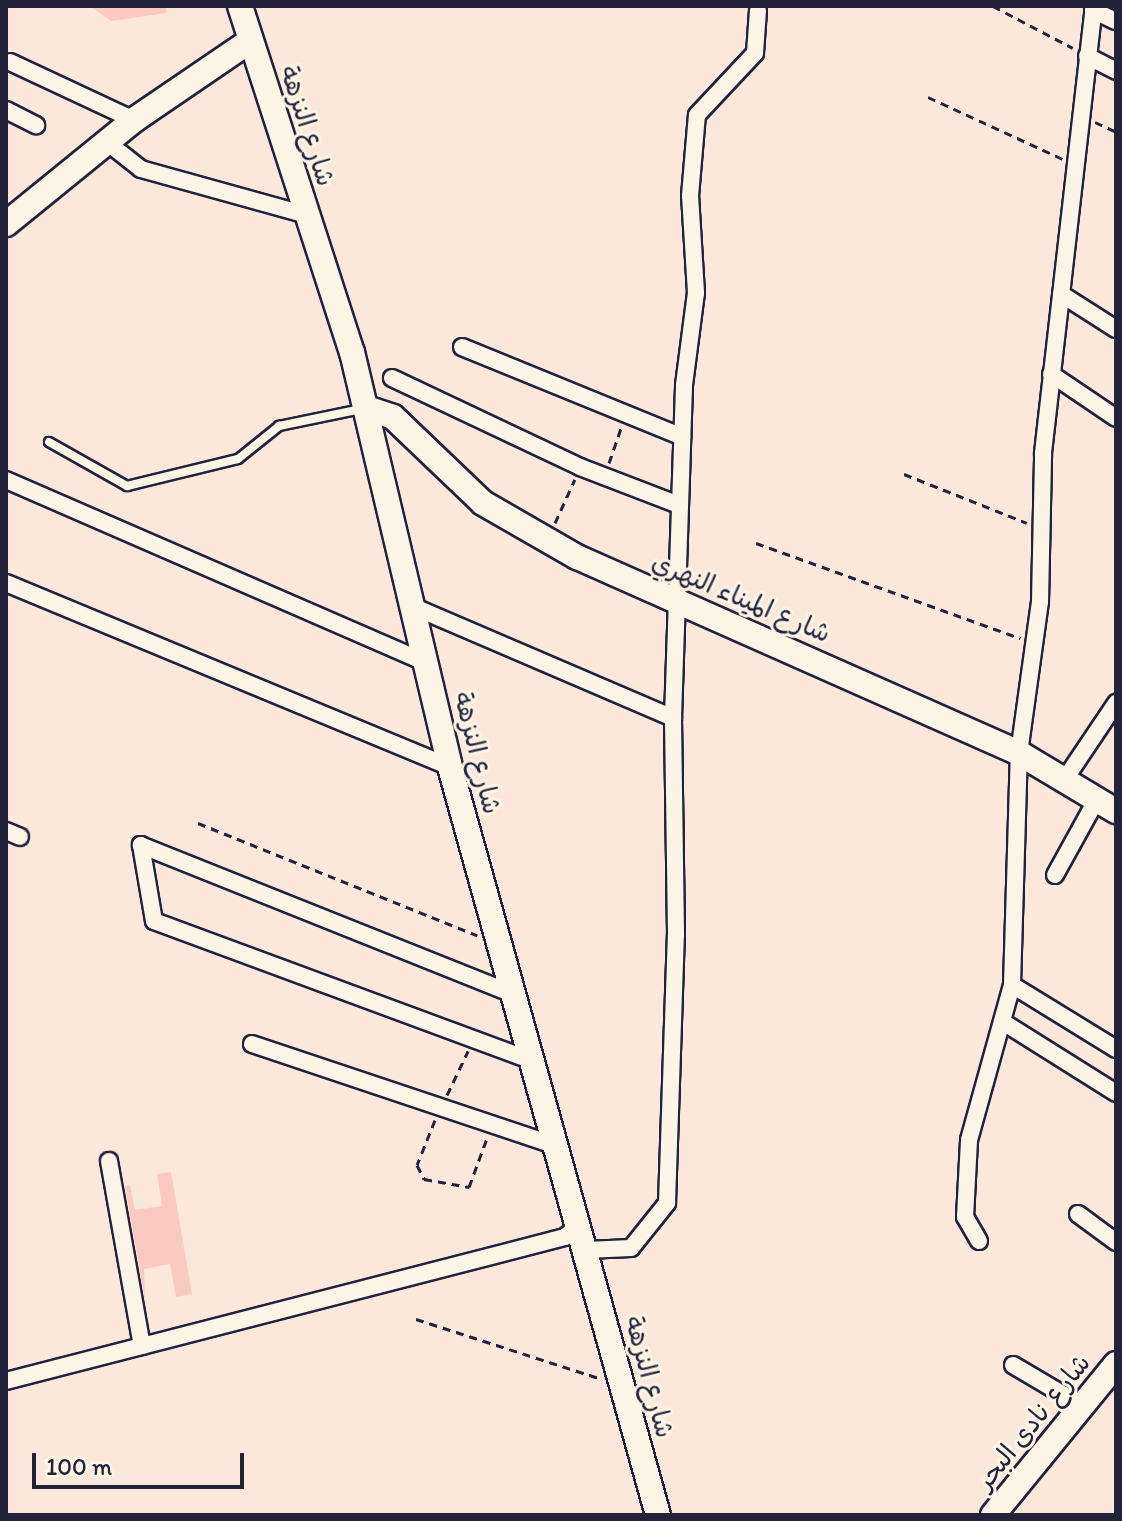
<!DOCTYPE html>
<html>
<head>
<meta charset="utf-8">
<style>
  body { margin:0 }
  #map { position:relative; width:1122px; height:1521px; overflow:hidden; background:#fbe8da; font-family:Itim,"Playpen Sans Arabic",sans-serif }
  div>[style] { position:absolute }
  .building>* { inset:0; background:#facac2 }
  .path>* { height:3px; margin-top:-1.5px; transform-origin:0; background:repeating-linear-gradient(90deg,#22223b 0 8px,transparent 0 14px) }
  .roads { filter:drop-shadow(2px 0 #22223b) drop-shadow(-2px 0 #22223b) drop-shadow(0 2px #22223b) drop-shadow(0 -2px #22223b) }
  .lane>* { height:8px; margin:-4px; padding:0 4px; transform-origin:4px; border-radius:4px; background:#fcf5e5 }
  .street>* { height:16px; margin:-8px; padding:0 8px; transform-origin:8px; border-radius:8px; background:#fcf5e5 }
  .secondary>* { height:24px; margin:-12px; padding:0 12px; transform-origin:12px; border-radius:12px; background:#fcf5e5 }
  span { translate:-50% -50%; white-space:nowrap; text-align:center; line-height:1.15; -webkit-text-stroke:6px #fcf5e5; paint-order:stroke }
  .street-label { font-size:26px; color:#22223b }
  .frame { position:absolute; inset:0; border:8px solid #22223b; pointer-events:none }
  .scale { position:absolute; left:32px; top:1453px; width:212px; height:36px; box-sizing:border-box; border:4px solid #22223b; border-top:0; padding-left:10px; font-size:24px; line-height:28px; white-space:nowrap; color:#22223b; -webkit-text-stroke:6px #fcf5e5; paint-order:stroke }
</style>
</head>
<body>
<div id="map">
  <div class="building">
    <i style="clip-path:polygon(90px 6px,166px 6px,166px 13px,111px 21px)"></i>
    <i style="clip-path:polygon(171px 1172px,192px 1294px,176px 1297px,170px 1264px,144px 1269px,145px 1299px,125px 1186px,130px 1185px,135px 1210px,162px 1206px,157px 1174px)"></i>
  </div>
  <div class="path">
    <i style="left:993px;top:6px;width:90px;rotate:27.7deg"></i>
    <i style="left:928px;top:97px;width:149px;rotate:24.7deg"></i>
    <i style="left:1095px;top:122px;width:23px;rotate:25deg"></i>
    <i style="left:609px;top:463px;width:37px;rotate:-71deg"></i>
    <i style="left:904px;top:474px;width:132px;rotate:21.7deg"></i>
    <i style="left:555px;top:523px;width:48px;rotate:-65.6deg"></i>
    <i style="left:756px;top:543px;width:281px;rotate:19.8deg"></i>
    <i style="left:198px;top:823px;width:301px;rotate:21.9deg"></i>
    <i style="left:447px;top:1095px;width:49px;rotate:-64.5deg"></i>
    <i style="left:435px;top:1120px;width:48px;rotate:111.8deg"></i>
    <i style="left:417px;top:1165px;width:16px;rotate:63deg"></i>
    <i style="left:424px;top:1179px;width:46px;rotate:10.1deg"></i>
    <i style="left:469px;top:1187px;width:52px;rotate:-69.8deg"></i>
    <i style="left:416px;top:1319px;width:192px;rotate:17.9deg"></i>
  </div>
  <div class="roads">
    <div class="lane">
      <i style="left:49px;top:442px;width:90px;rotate:29.4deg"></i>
      <i style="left:127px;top:486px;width:114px;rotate:-13.7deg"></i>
      <i style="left:238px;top:459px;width:53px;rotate:-38.8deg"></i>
      <i style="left:279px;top:426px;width:84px;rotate:-11.7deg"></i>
    </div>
    <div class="street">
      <i style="left:1093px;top:10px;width:25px;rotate:26deg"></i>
      <i style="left:1087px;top:56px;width:33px;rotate:27deg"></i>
      <i style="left:10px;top:62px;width:137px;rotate:25.1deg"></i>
      <i style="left:6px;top:110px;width:34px;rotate:27deg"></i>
      <i style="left:108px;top:143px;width:42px;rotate:38.2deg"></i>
      <i style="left:141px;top:169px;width:172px;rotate:15.5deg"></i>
      <i style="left:1061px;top:294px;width:65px;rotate:32.5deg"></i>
      <i style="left:462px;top:347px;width:238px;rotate:22.2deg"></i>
      <i style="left:1051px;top:374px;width:78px;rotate:34.1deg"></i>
      <i style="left:392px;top:378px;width:208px;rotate:25.3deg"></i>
      <i style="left:580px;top:467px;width:106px;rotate:21deg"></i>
      <i style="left:6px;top:480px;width:458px;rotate:23.5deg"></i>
      <i style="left:6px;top:583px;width:481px;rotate:22.5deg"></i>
      <i style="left:412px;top:606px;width:284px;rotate:23.2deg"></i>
      <i style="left:673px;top:718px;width:333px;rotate:-88.1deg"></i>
      <i style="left:684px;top:385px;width:93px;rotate:-82.6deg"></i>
      <i style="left:696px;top:293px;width:97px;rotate:-93.5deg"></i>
      <i style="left:690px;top:196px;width:81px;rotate:-85.1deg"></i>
      <i style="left:697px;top:115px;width:85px;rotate:-46.9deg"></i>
      <i style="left:755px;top:53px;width:43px;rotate:-86deg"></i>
      <i style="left:1065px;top:779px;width:92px;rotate:-56.1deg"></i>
      <i style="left:6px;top:831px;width:15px;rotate:23deg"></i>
      <i style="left:1055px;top:875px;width:87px;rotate:-61.1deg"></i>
      <i style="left:1012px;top:985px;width:122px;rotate:31.6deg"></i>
      <i style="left:513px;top:994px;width:401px;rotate:-158.2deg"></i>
      <i style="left:141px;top:845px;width:77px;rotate:80.3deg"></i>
      <i style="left:154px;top:921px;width:403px;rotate:20.3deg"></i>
      <i style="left:1003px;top:1022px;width:133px;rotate:32.1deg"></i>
      <i style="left:252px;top:1044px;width:321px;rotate:18.5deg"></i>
      <i style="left:109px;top:1161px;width:188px;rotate:79.9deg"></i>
      <i style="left:1078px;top:1214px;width:47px;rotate:36.4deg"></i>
      <i style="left:979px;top:1241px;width:28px;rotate:-120deg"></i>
      <i style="left:965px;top:1217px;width:77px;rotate:-87deg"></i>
      <i style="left:969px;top:1140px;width:161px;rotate:-74.5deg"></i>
      <i style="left:1012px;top:985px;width:232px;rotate:-88.3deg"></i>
      <i style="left:1019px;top:753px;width:152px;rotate:-82.1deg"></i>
      <i style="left:1040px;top:602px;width:149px;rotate:-88.8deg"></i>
      <i style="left:1043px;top:453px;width:450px;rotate:-83.5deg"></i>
      <i style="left:586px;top:1250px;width:45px;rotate:-2.5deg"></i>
      <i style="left:631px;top:1248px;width:58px;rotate:-51.3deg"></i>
      <i style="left:667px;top:1203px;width:269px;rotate:-88.1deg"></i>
      <i style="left:676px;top:934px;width:216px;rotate:-90.8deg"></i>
      <i style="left:1013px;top:1365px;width:82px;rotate:30.6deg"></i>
      <i style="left:6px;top:1381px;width:577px;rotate:-14.45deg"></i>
      <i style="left:565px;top:1237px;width:17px;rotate:-40deg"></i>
    </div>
    <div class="secondary">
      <i style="left:240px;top:6px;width:364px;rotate:72.1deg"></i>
      <i style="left:352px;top:352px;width:426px;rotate:76.7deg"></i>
      <i style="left:450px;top:767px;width:776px;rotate:74.46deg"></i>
      <i style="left:6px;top:224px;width:165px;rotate:-39.1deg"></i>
      <i style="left:134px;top:120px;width:140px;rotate:-34.3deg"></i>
      <i style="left:366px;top:408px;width:28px;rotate:18deg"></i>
      <i style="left:393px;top:417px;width:124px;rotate:43.7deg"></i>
      <i style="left:483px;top:503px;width:108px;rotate:29.9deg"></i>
      <i style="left:577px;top:557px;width:484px;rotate:23.9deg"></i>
      <i style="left:1019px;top:753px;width:113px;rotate:30.9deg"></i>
      <i style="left:993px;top:1515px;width:195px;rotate:-50.8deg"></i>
    </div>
  </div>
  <div class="street-label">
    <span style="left:307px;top:126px;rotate:72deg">شارع النزهة</span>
    <span style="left:741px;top:598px;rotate:23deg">شارع الميناء النهري</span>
    <span style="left:477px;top:753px;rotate:76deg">شارع النزهة</span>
    <span style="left:649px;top:1377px;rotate:75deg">شارع النزهة</span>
    <span style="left:1033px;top:1422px;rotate:-51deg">شارع نادى البحر</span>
  </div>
  <div class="frame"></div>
  <div class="scale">100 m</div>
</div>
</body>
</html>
